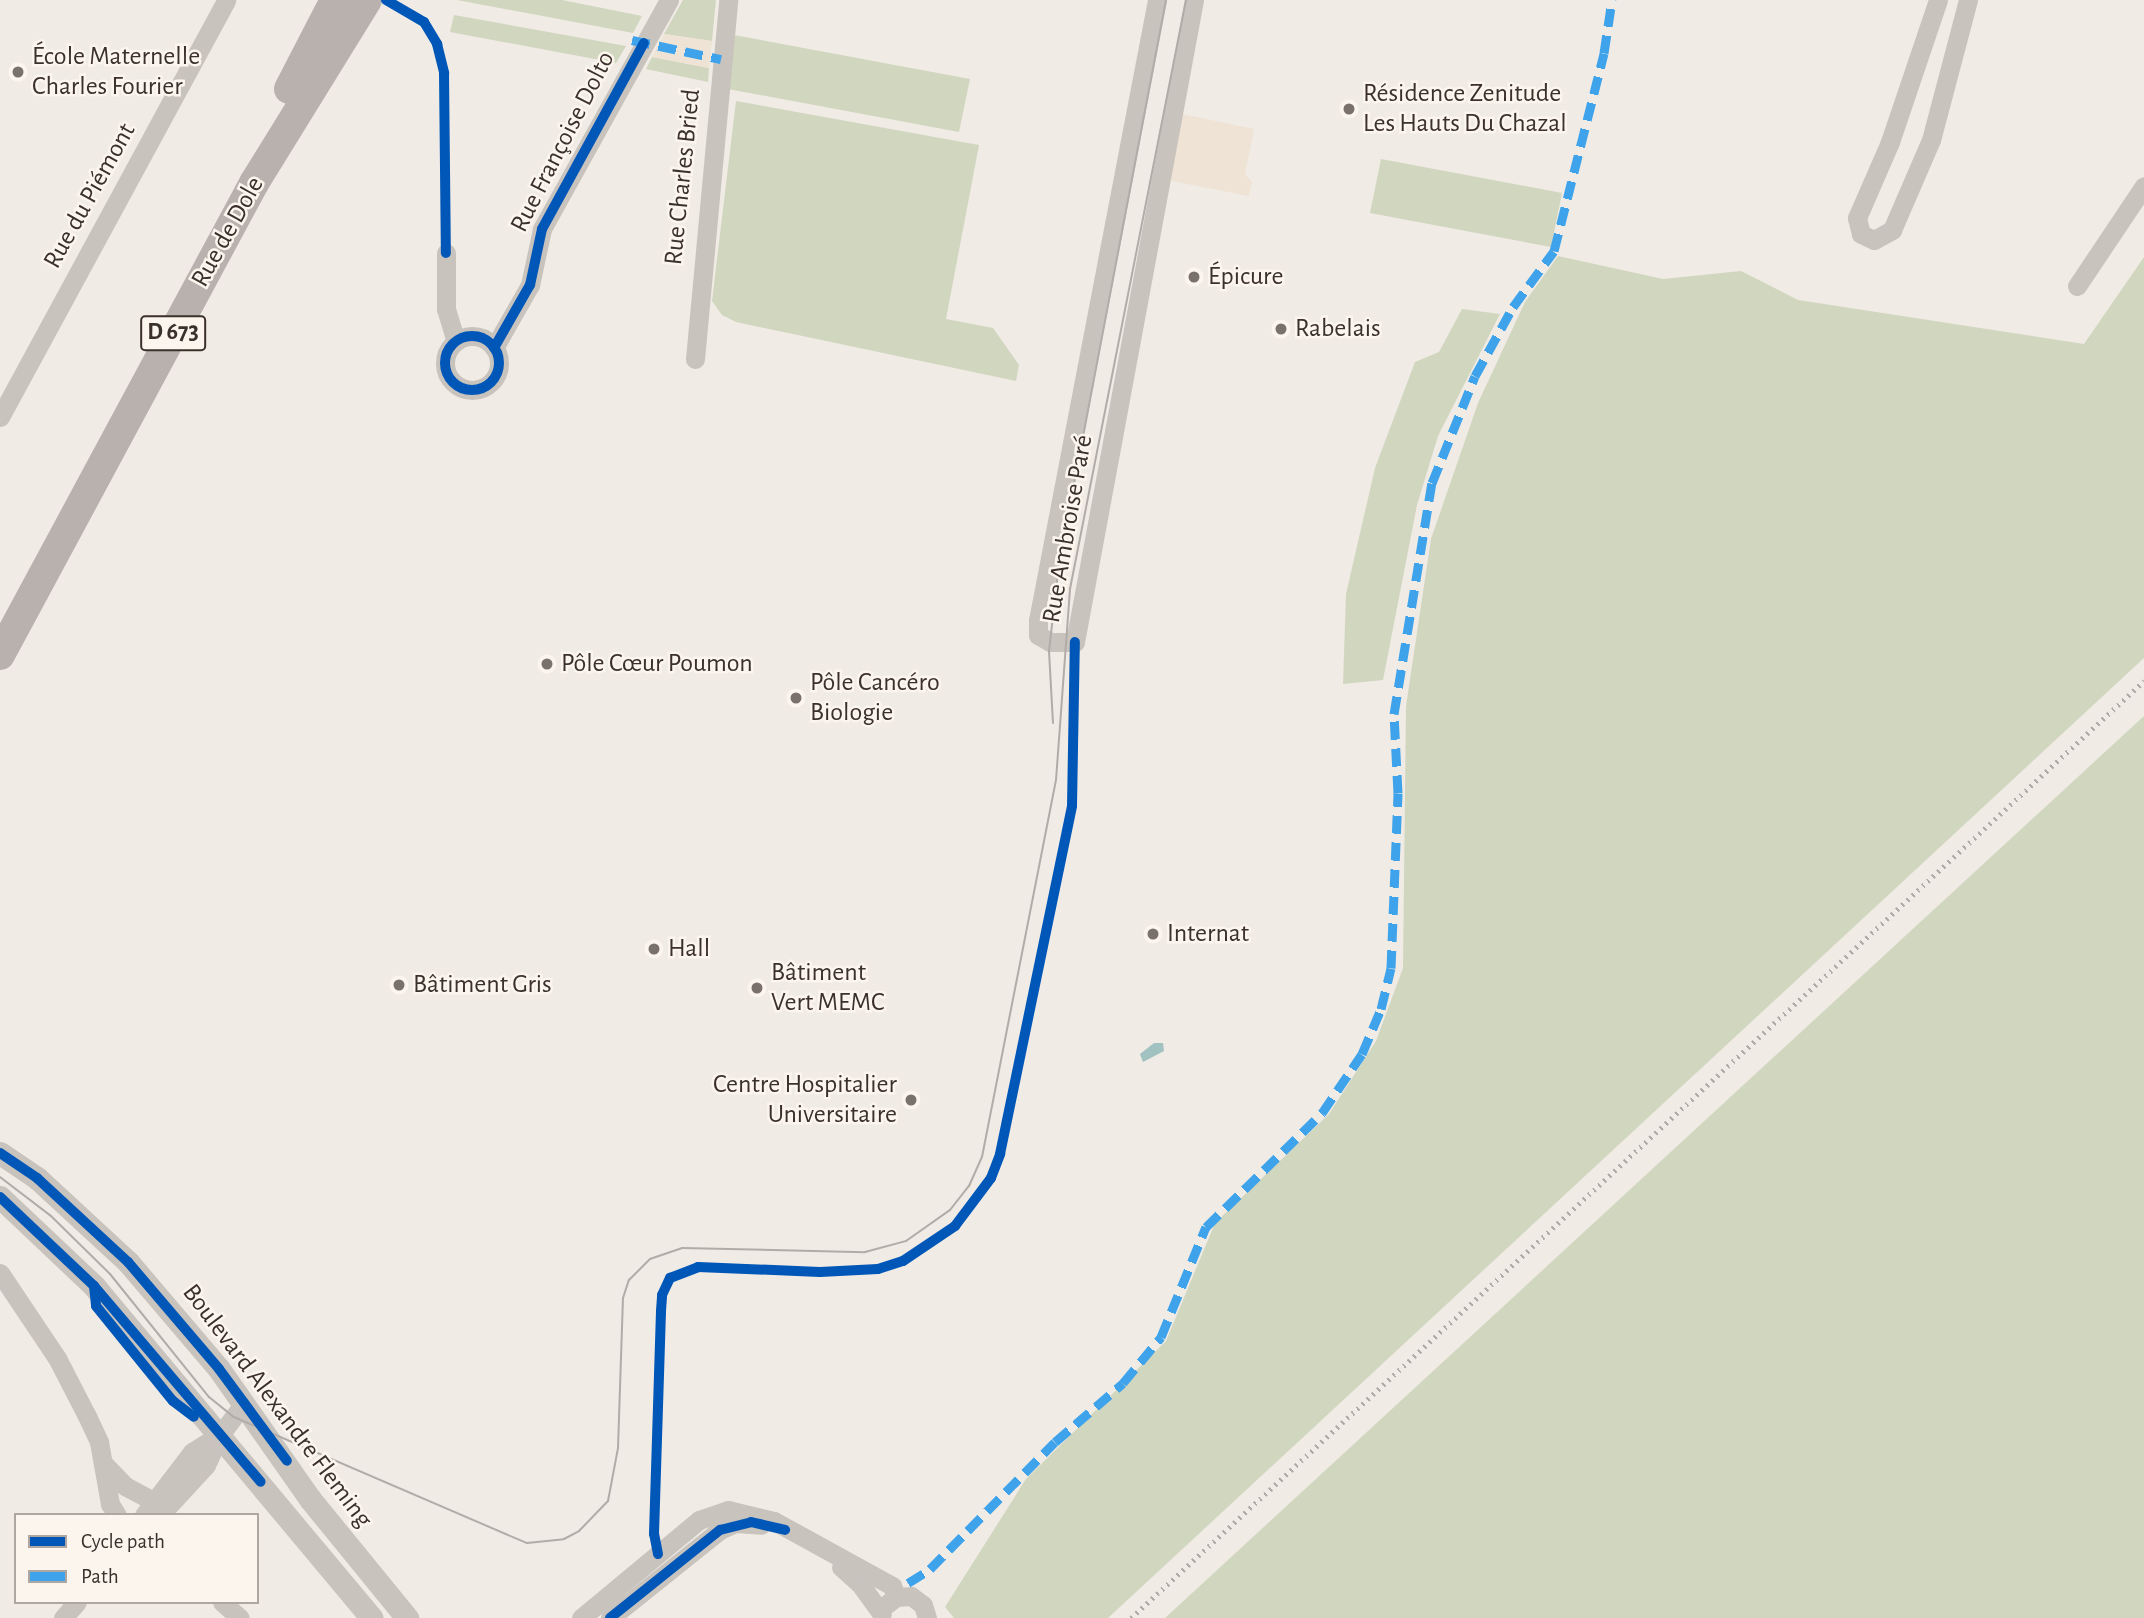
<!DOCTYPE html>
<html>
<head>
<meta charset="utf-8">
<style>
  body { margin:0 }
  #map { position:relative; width:2144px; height:1618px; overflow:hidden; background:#f0ebe5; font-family:"Alegreya Sans",sans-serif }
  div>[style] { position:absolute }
  .green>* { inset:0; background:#d1d6bf }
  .plaza>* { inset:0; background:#eee3d5 }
  .water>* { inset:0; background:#a1c2c1 }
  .minor>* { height:19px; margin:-9.5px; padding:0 9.5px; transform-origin:9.5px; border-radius:9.5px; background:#c9c3be }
  .minor>.ring { margin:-9.5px; padding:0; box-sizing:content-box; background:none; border:19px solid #c9c3be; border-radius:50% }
  .tertiary>* { height:23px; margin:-11.5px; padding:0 11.5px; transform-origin:11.5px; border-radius:11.5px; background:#c9c3be }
  .primary>* { height:30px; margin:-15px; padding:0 15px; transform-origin:15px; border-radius:15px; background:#b8b1ad }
  .tram>* { height:2px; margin:-1px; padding:0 1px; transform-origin:1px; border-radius:1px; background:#b1aca8 }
  .rail>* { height:4.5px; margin-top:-2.25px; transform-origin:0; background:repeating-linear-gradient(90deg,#b1aca8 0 2px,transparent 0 7px) }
  .quiet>* { height:9px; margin-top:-4.5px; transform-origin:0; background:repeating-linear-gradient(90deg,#3fa3eb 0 18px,transparent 0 27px) }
  .cycleway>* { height:10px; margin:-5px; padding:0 5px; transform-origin:5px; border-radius:5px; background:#0057b8 }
  .cycleway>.ring { margin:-5px; padding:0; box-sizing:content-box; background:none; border:10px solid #0057b8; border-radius:50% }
  .dots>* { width:19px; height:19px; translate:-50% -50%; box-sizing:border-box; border:4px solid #fbf5ee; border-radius:50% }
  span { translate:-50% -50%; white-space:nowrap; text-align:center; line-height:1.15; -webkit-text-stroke:5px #fbf5ee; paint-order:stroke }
  .shield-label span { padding:2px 5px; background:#fbf5ee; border:2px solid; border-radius:5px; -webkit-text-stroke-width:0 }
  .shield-label { font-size:24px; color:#3b302b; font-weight:700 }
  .poi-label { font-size:26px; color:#3b302b }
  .left { translate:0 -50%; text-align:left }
  .right { translate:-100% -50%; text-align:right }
  .street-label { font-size:26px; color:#3b302b }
  .legend { position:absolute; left:14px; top:1513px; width:245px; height:91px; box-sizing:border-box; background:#fbf5ee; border:2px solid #aea6a0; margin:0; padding:9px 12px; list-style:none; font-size:21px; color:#3b302b }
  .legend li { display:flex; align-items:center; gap:14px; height:35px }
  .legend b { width:35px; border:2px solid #aea6a0 }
</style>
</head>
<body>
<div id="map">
  <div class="green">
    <i style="clip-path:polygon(457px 0,562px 0,642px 16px,633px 33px)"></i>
    <i style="clip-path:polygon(683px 0,716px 0,712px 41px,664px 34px)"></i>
    <i style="clip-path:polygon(454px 15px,626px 46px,616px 63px,450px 32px)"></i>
    <i style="clip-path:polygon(734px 35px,970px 79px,959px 132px,728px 89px)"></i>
    <i style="clip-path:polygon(652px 57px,709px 68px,708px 82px,646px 69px)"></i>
    <i style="clip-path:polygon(736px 101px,979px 145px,946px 319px,993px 328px,1019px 365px,1016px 381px,736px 322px,722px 315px,712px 301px)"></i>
    <i style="clip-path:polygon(1381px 159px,1562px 193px,1551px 247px,1370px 213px)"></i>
    <i style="clip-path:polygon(1558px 256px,1663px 279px,1741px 271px,1798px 300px,2084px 344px,2144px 257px,2144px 658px,1108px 1618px,954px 1618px,945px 1607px,1026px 1479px,1166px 1341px,1215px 1223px,1329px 1114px,1376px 1041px,1403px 968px,1406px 706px,1431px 539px,1478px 403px,1525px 302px)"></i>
    <i style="clip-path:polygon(1462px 309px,1500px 314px,1438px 436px,1417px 505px,1383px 680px,1343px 684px,1346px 594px,1375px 468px,1415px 362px,1439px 352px)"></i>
    <i style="clip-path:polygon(2144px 716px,2144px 1618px,1165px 1618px)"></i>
  </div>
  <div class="plaza">
    <i style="clip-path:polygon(664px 34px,712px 41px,709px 68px,652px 57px)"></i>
    <i style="clip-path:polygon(1172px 112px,1254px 129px,1245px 174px,1252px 182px,1249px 196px,1161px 179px)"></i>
  </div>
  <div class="water">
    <i style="clip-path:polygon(1154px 1043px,1163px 1043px,1164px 1051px,1143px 1062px,1140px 1054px)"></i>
  </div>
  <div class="minor">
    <i style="left:1157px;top:0;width:631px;rotate:100.86deg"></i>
    <i style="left:1038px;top:620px;width:15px;rotate:90deg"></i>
    <i style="left:1038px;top:635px;width:14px;rotate:30deg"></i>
    <i style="left:1050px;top:642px;width:25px"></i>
    <i style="left:1075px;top:642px;width:653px;rotate:-79.5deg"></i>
    <i style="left:1938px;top:0;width:150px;rotate:108.7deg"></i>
    <i style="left:1890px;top:142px;width:83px;rotate:113.5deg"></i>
    <i style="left:1857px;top:218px;width:16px;rotate:76deg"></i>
    <i style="left:1861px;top:234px;width:14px;rotate:25deg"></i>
    <i style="left:1874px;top:240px;width:21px;rotate:-29deg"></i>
    <i style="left:1892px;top:230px;width:98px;rotate:-66.6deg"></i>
    <i style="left:1931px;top:140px;width:145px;rotate:-75.2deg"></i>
    <i style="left:446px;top:253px;width:56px;rotate:90deg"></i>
    <i style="left:446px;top:309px;width:34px;rotate:73deg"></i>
    <i style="left:2077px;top:286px;width:120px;rotate:-56.2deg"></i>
    <i class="ring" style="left:445px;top:336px;width:35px;height:35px"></i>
    <i style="left:494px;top:348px;width:73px;rotate:-60.3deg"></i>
    <i style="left:530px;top:285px;width:57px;rotate:-77.9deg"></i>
    <i style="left:542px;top:229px;width:262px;rotate:-61deg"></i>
    <i style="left:695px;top:359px;width:361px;rotate:-84.7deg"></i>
    <i style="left:0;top:417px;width:474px;rotate:-61.5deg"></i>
    <i style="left:0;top:1273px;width:102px;rotate:56.2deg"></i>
    <i style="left:57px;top:1358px;width:65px;rotate:62.7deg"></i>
    <i style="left:87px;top:1416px;width:29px;rotate:65deg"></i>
    <i style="left:99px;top:1442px;width:63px;rotate:79.9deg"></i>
    <i style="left:110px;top:1504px;width:13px;rotate:58deg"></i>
    <i style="left:105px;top:1465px;width:29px;rotate:46deg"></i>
    <i style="left:125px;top:1486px;width:30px;rotate:28deg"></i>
    <i style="left:144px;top:1515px;width:79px;rotate:-52.7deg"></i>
    <i style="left:192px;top:1452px;width:32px;rotate:-32deg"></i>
    <i style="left:160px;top:1515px;width:68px;rotate:-47.4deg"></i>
    <i style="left:206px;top:1465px;width:33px;rotate:-65deg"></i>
    <i style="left:220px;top:1435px;width:39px;rotate:-53deg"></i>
    <i style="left:841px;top:1567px;width:25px;rotate:42deg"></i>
    <i style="left:860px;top:1584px;width:37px;rotate:54deg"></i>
    <i style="left:222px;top:1602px;width:24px;rotate:42deg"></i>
    <i style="left:887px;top:1604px;width:11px;rotate:-38deg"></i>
    <i style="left:896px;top:1597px;width:15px;rotate:-4deg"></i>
    <i style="left:911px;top:1596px;width:15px;rotate:37deg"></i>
    <i style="left:923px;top:1605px;width:14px;rotate:73deg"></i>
    <i style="left:63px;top:1618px;width:21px;rotate:-49deg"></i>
    <i style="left:581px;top:1618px;width:153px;rotate:-39.7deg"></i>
    <i style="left:699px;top:1520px;width:31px;rotate:-19deg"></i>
    <i style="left:728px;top:1510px;width:47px;rotate:13.4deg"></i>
    <i style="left:774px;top:1521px;width:135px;rotate:28.8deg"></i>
    <i style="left:892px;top:1586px;width:12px;rotate:70deg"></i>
    <i style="left:610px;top:1618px;width:141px;rotate:-38.7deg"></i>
    <i style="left:720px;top:1530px;width:17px;rotate:-25deg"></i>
    <i style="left:735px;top:1523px;width:26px;rotate:4deg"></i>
  </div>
  <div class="tertiary">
    <i style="left:0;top:1153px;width:45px;rotate:34deg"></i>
    <i style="left:37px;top:1178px;width:124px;rotate:42.7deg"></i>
    <i style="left:128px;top:1262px;width:140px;rotate:49.6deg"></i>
    <i style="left:219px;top:1369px;width:159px;rotate:55deg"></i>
    <i style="left:310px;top:1499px;width:154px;rotate:50.8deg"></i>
    <i style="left:0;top:1197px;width:129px;rotate:43.4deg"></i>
    <i style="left:94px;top:1286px;width:433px;rotate:50.1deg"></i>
  </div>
  <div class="primary">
    <i style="left:289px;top:89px;width:100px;rotate:-62.7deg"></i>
    <i style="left:0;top:655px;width:536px;rotate:-61.71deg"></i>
    <i style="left:254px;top:183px;width:215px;rotate:-58.3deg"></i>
  </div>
  <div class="tram">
    <i style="left:1053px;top:723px;width:72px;rotate:-93.2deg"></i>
    <i style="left:1049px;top:651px;width:89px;rotate:-83.5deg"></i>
    <i style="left:1059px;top:563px;width:573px;rotate:-79.24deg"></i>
    <i style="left:0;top:1177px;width:64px;rotate:37.4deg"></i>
    <i style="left:51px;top:1216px;width:83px;rotate:44.5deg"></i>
    <i style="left:110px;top:1274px;width:158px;rotate:51.2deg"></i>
    <i style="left:209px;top:1397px;width:32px;rotate:39deg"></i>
    <i style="left:234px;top:1417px;width:319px;rotate:23.3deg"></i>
    <i style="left:527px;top:1543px;width:37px;rotate:-6deg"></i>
    <i style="left:564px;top:1539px;width:17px;rotate:-28deg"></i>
    <i style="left:579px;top:1531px;width:42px;rotate:-46deg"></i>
    <i style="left:608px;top:1501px;width:54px;rotate:-79.3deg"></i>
    <i style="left:618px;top:1448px;width:150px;rotate:-88.1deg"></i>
    <i style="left:623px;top:1298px;width:19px;rotate:-72deg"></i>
    <i style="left:629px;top:1280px;width:30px;rotate:-45deg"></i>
    <i style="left:650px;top:1259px;width:34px;rotate:-19deg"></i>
    <i style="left:682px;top:1248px;width:183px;rotate:1.3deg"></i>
    <i style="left:865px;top:1252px;width:42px;rotate:-15deg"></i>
    <i style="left:906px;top:1241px;width:54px;rotate:-35.2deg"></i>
    <i style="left:950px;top:1210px;width:31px;rotate:-52deg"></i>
    <i style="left:969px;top:1186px;width:32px;rotate:-66deg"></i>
    <i style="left:982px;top:1157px;width:384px;rotate:-78.9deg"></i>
    <i style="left:1056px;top:780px;width:192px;rotate:-85.8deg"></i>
    <i style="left:1070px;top:589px;width:600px;rotate:-78.86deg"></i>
  </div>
  <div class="rail">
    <i style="left:1131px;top:1618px;width:1380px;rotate:-42.77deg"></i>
  </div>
  <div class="quiet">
    <i style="left:632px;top:40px;width:91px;rotate:12.1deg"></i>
    <i style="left:908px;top:1583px;width:26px;rotate:-32deg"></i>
    <i style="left:930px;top:1569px;width:178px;rotate:-45.5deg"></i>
    <i style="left:1055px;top:1442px;width:90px;rotate:-40.9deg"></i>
    <i style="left:1123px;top:1383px;width:60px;rotate:-50.4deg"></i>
    <i style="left:1161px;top:1337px;width:119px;rotate:-67.8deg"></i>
    <i style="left:1206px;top:1227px;width:163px;rotate:-44.5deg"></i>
    <i style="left:1322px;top:1113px;width:71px;rotate:-55.9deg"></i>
    <i style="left:1362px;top:1054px;width:49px;rotate:-67.1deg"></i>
    <i style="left:1381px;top:1009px;width:42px;rotate:-76.3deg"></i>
    <i style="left:1391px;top:968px;width:175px;rotate:-87.7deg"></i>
    <i style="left:1398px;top:793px;width:79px;rotate:-92.9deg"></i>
    <i style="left:1394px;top:714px;width:234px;rotate:-80.7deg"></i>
    <i style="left:1432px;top:483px;width:115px;rotate:-68.1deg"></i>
    <i style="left:1475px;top:376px;width:79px;rotate:-61.2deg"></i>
    <i style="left:1513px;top:307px;width:69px;rotate:-53.8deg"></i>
    <i style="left:1554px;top:251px;width:204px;rotate:-75.8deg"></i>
    <i style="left:1604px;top:53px;width:54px;rotate:-81.4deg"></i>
  </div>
  <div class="cycleway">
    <i style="left:386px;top:0;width:44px;rotate:30.1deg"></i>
    <i style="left:424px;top:22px;width:26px;rotate:59deg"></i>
    <i style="left:437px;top:44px;width:30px;rotate:76deg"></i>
    <i style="left:444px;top:73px;width:180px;rotate:89.4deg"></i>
    <i class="ring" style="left:445px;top:336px;width:44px;height:44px"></i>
    <i style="left:494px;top:348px;width:73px;rotate:-60.3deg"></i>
    <i style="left:530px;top:285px;width:57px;rotate:-77.9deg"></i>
    <i style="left:542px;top:229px;width:212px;rotate:-61.3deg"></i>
    <i style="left:0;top:1153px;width:45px;rotate:34deg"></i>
    <i style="left:37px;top:1178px;width:124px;rotate:42.7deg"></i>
    <i style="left:128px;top:1262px;width:140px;rotate:49.6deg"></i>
    <i style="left:219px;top:1369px;width:114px;rotate:53.5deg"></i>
    <i style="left:0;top:1197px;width:129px;rotate:43.4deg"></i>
    <i style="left:94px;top:1286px;width:257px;rotate:49.6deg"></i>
    <i style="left:94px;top:1286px;width:20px;rotate:84deg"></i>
    <i style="left:96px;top:1306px;width:122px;rotate:51deg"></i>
    <i style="left:173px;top:1401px;width:26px;rotate:37deg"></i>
    <i style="left:658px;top:1554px;width:20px;rotate:-101deg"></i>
    <i style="left:654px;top:1534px;width:223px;rotate:-88.2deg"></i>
    <i style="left:661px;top:1311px;width:16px;rotate:-86deg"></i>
    <i style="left:662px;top:1295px;width:19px;rotate:-65deg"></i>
    <i style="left:670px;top:1278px;width:30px;rotate:-21deg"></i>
    <i style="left:698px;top:1267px;width:122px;rotate:2.3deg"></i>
    <i style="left:820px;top:1272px;width:58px;rotate:-3deg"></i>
    <i style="left:878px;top:1269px;width:26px;rotate:-18deg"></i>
    <i style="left:903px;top:1261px;width:63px;rotate:-33.9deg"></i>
    <i style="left:955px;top:1226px;width:60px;rotate:-53.1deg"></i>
    <i style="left:991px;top:1178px;width:26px;rotate:-69deg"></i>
    <i style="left:1000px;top:1154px;width:355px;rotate:-78.3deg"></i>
    <i style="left:1072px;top:806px;width:164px;rotate:-89deg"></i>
    <i style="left:610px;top:1618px;width:141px;rotate:-38.7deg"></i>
    <i style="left:720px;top:1530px;width:32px;rotate:-14deg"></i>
    <i style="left:751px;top:1522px;width:35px;rotate:13deg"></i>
  </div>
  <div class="dots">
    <i style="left:18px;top:72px;background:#7a716c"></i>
    <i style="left:1349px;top:109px;background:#7a716c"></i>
    <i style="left:1194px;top:277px;background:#7a716c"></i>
    <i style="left:1281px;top:329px;background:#7a716c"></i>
    <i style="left:547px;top:664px;background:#7a716c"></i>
    <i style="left:796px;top:698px;background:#7a716c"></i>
    <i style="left:1153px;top:934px;background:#7a716c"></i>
    <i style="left:654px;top:949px;background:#7a716c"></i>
    <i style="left:399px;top:985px;background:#7a716c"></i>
    <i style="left:757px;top:988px;background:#7a716c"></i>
    <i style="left:911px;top:1100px;background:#7a716c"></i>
  </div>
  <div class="shield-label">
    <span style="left:173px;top:333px">D 673</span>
  </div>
  <div class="poi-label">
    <span class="left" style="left:32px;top:72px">École Maternelle<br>Charles Fourier</span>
    <span class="left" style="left:1363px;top:109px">Résidence Zenitude<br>Les Hauts Du Chazal</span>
    <span class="left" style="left:1208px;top:277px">Épicure</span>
    <span class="left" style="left:1295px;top:329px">Rabelais</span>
    <span class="left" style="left:561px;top:664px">Pôle Cœur Poumon</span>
    <span class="left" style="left:810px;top:698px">Pôle Cancéro<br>Biologie</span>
    <span class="left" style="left:1167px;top:934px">Internat</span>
    <span class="left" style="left:668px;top:949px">Hall</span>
    <span class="left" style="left:771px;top:988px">Bâtiment<br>Vert MEMC</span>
    <span class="left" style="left:413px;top:985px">Bâtiment Gris</span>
    <span class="right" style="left:897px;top:1100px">Centre Hospitalier<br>Universitaire</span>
  </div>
  <div class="street-label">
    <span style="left:563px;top:142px;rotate:-63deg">Rue Françoise Dolto</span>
    <span style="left:683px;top:177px;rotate:-84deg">Rue Charles Bried</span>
    <span style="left:90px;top:196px;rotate:-61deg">Rue du Piémont</span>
    <span style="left:228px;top:232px;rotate:-61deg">Rue de Dole</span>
    <span style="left:1068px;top:529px;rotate:-80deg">Rue Ambroise Paré</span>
    <span style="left:277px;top:1406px;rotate:53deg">Boulevard Alexandre Fleming</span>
  </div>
  <ul class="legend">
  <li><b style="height:9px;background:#0057b8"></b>Cycle path</li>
  <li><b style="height:9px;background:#3fa3eb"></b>Path</li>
  </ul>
</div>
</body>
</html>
